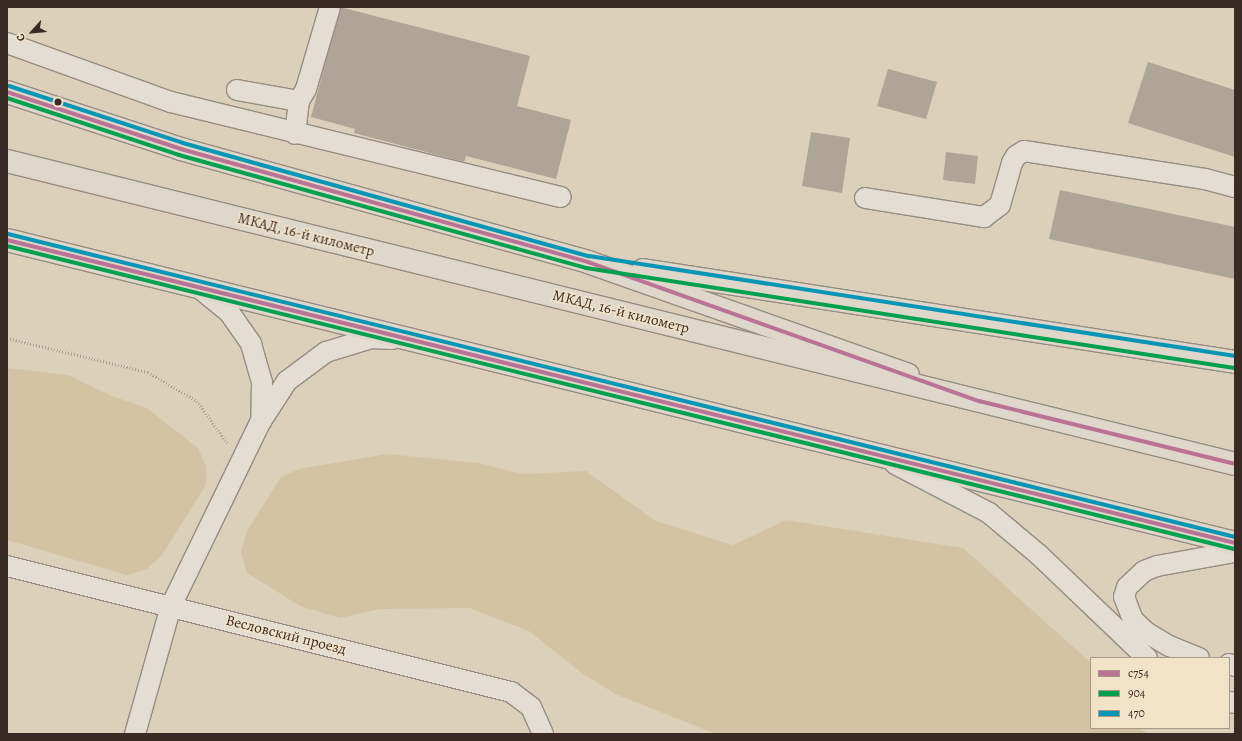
<!DOCTYPE html>
<html>
<head>
<meta charset="utf-8">
<style>
  body { margin:0 }
  #map { position:relative; width:1242px; height:741px; overflow:hidden; background:#dcd0ba; font-family:Alegreya,serif }
  div>[style] { position:absolute }
  .green>* { inset:0; background:#d4c2a5 }
  .building>* { inset:0; background:#aea596 }
  .path>* { height:2.5px; margin-top:-1.25px; transform-origin:0; background:repeating-linear-gradient(90deg,#a6a097 0 1px,transparent 0 3px) }
  .roads { filter:drop-shadow(1px 0 #968c80) drop-shadow(-1px 0 #968c80) drop-shadow(0 1px #968c80) drop-shadow(0 -1px #968c80) }
  .minor>* { height:20px; margin:-10px; padding:0 10px; transform-origin:10px; border-radius:10px; background:#e3ddd2 }
  .major>* { height:22px; margin:-11px; padding:0 11px; transform-origin:11px; border-radius:11px; background:#ded7ca }
  .highway>* { height:22px; margin:-11px; padding:0 11px; transform-origin:11px; border-radius:11px; background:#ded7ca }
  .bus-1>* { height:4px; margin:-2px; padding:0 2px; transform-origin:2px; border-radius:2px; background:#ba7395 }
  .bus-2>* { height:4px; margin:-2px; padding:0 2px; transform-origin:2px; border-radius:2px; background:#03a04f }
  .bus-3>* { height:4px; margin:-2px; padding:0 2px; transform-origin:2px; border-radius:2px; background:#0996b4 }
  .dots>* { width:11px; height:11px; translate:-50% -50%; box-sizing:border-box; border:2px solid #f2e2c8; border-radius:50% }
  span { translate:-50% -50%; white-space:nowrap; text-align:center; line-height:1.15; -webkit-text-stroke:3px #f2e2c8; paint-order:stroke }
  .street-label { font-size:15px; color:#3a2a24 }
  .frame { position:absolute; inset:0; border:8px solid #3a2a24; pointer-events:none }
  .legend { position:absolute; left:1090px; top:657px; width:140px; height:72px; box-sizing:border-box; background:#f2e2c8; border:1px solid #a89886; margin:0; padding:5px 7px; list-style:none; font-size:12px; color:#3a2a24 }
  .legend li { display:flex; align-items:center; gap:8px; height:20px }
  .legend b { width:20px; border:1px solid #a89886 }
  .north { position:absolute; left:12px; top:12px; width:40px; height:40px; -webkit-text-stroke:3px #f2e2c8; paint-order:stroke; rotate:243deg; font-size:11px; font-weight:700; line-height:16px; text-align:center; color:#3a2a24 }
  .north::after { content:''; display:block; margin:auto; width:14px; height:18px; background:#3a2a24; clip-path:polygon(50% 0,100% 100%,50% 72%,0 100%) }
</style>
</head>
<body>
<div id="map">
  <div class="green">
    <i style="clip-path:polygon(7px 368px,68px 375px,112px 396px,147px 408px,198px 448px,206px 466px,206px 485px,162px 555px,147px 569px,127px 575px,7px 540px)"></i>
    <i style="clip-path:polygon(387px 454px,479px 463px,522px 474px,586px 471px,656px 521px,733px 545px,786px 520px,963px 548px,1091px 663px,1091px 728px,1138px 728px,1149px 734px,716px 734px,615px 694px,579px 671px,529px 631px,469px 608px,380px 609px,340px 618px,300px 606px,247px 573px,241px 552px,247px 531px,281px 477px,299px 469px)"></i>
  </div>
  <div class="building">
    <i style="clip-path:polygon(340px 7px,530px 56px,517px 106px,571px 120px,556px 179px,466px 156px,464px 162px,354px 133px,355px 129px,311px 117px)"></i>
    <i style="clip-path:polygon(1148px 62px,1235px 90px,1235px 157px,1128px 123px)"></i>
    <i style="clip-path:polygon(888px 69px,937px 82px,926px 119px,877px 106px)"></i>
    <i style="clip-path:polygon(811px 132px,850px 138px,842px 193px,802px 186px)"></i>
    <i style="clip-path:polygon(946px 152px,978px 156px,975px 184px,943px 180px)"></i>
    <i style="clip-path:polygon(1060px 190px,1235px 227px,1235px 279px,1049px 239px)"></i>
  </div>
  <div class="path">
    <i style="left:7px;top:338px;width:145px;rotate:13.6deg"></i>
    <i style="left:148px;top:372px;width:57px;rotate:30.6deg"></i>
    <i style="left:197px;top:401px;width:53px;rotate:54.2deg"></i>
  </div>
  <div class="roads">
    <div class="minor">
      <i style="left:7px;top:43px;width:174px;rotate:19.8deg"></i>
      <i style="left:171px;top:102px;width:401px;rotate:13.7deg"></i>
      <i style="left:237px;top:90px;width:63px;rotate:10.1deg"></i>
      <i style="left:299px;top:101px;width:33px;rotate:97deg"></i>
      <i style="left:299px;top:101px;width:14px;rotate:-60deg"></i>
      <i style="left:306px;top:89px;width:85px;rotate:-73.7deg"></i>
      <i style="left:865px;top:198px;width:121px;rotate:9.1deg"></i>
      <i style="left:984px;top:217px;width:20px;rotate:-37deg"></i>
      <i style="left:1000px;top:205px;width:44px;rotate:-74.1deg"></i>
      <i style="left:1012px;top:163px;width:8px;rotate:-60deg"></i>
      <i style="left:1016px;top:156px;width:9px;rotate:-32deg"></i>
      <i style="left:1024px;top:151px;width:183px;rotate:8.8deg"></i>
      <i style="left:1205px;top:179px;width:31px;rotate:15deg"></i>
      <i style="left:198px;top:287px;width:40px;rotate:39deg"></i>
      <i style="left:229px;top:312px;width:39px;rotate:55deg"></i>
      <i style="left:251px;top:344px;width:40px;rotate:74deg"></i>
      <i style="left:262px;top:382px;width:39px;rotate:91deg"></i>
      <i style="left:895px;top:464px;width:106px;rotate:27.5deg"></i>
      <i style="left:989px;top:513px;width:64px;rotate:39.9deg"></i>
      <i style="left:1038px;top:554px;width:151px;rotate:43.7deg"></i>
      <i style="left:7px;top:566px;width:520px;rotate:14.04deg"></i>
      <i style="left:511px;top:692px;width:25px;rotate:37deg"></i>
      <i style="left:531px;top:707px;width:30px;rotate:66deg"></i>
      <i style="left:1199px;top:658px;width:32px;rotate:-158deg"></i>
      <i style="left:1169px;top:646px;width:26px;rotate:-149deg"></i>
      <i style="left:1147px;top:633px;width:19px;rotate:-137deg"></i>
      <i style="left:1133px;top:620px;width:25px;rotate:-111deg"></i>
      <i style="left:1124px;top:597px;width:10px;rotate:-73deg"></i>
      <i style="left:1127px;top:587px;width:23px;rotate:-43deg"></i>
      <i style="left:1144px;top:571px;width:14px;rotate:-21deg"></i>
      <i style="left:1157px;top:566px;width:79px;rotate:-10.2deg"></i>
      <i style="left:1229px;top:664px;width:6px;rotate:18deg"></i>
      <i style="left:1229px;top:702px;width:6px;rotate:9deg"></i>
      <i style="left:135px;top:734px;width:133px;rotate:-74.3deg"></i>
      <i style="left:171px;top:606px;width:206px;rotate:-64.1deg"></i>
      <i style="left:261px;top:421px;width:48px;rotate:-57deg"></i>
      <i style="left:287px;top:381px;width:49px;rotate:-36.6deg"></i>
      <i style="left:326px;top:352px;width:48px;rotate:-16.9deg"></i>
      <i style="left:372px;top:338px;width:20px;rotate:3deg"></i>
    </div>
    <div class="major">
      <i style="left:7px;top:92px;width:183px;rotate:18.1deg"></i>
      <i style="left:181px;top:149px;width:422px;rotate:15.5deg"></i>
      <i style="left:588px;top:262px;width:339px;rotate:19.4deg"></i>
      <i style="left:643px;top:270px;width:599px;rotate:8.83deg"></i>
    </div>
    <div class="highway">
      <i style="left:7px;top:161px;width:1265px;rotate:13.86deg"></i>
      <i style="left:7px;top:240px;width:1265px;rotate:13.86deg"></i>
    </div>
  </div>
  <div class="bus-1">
    <i style="left:7px;top:92px;width:183px;rotate:18.1deg"></i>
    <i style="left:181px;top:149px;width:422px;rotate:15.5deg"></i>
    <i style="left:588px;top:262px;width:415px;rotate:19.6deg"></i>
    <i style="left:979px;top:401px;width:264px;rotate:13.8deg"></i>
    <i style="left:7px;top:240px;width:1265px;rotate:13.86deg"></i>
  </div>
  <div class="bus-2">
    <i style="left:7px;top:98px;width:181px;rotate:18.3deg"></i>
    <i style="left:179px;top:155px;width:422px;rotate:15.5deg"></i>
    <i style="left:586px;top:268px;width:656px;rotate:8.77deg"></i>
    <i style="left:7px;top:246px;width:1264px;rotate:13.87deg"></i>
  </div>
  <div class="bus-3">
    <i style="left:9px;top:86px;width:183px;rotate:18.1deg"></i>
    <i style="left:183px;top:143px;width:421px;rotate:15.6deg"></i>
    <i style="left:589px;top:256px;width:654px;rotate:8.8deg"></i>
    <i style="left:8px;top:234px;width:1264px;rotate:13.87deg"></i>
  </div>
  <div class="dots">
    <i style="left:58px;top:102px;background:#3a2a24"></i>
  </div>
  <div class="street-label">
    <span style="left:306px;top:235px;rotate:14deg">МКАД, 16-й километр</span>
    <span style="left:621px;top:312px;rotate:14deg">МКАД, 16-й километр</span>
    <span style="left:286px;top:635px;rotate:14deg">Весловский проезд</span>
  </div>
  <div class="frame"></div>
  <ul class="legend">
  <li><b style="height:5px;background:#ba7395"></b>с754</li>
  <li><b style="height:5px;background:#03a04f"></b>904</li>
  <li><b style="height:5px;background:#0996b4"></b>470</li>
  </ul>
  <div class="north">С</div>
</div>
</body>
</html>
